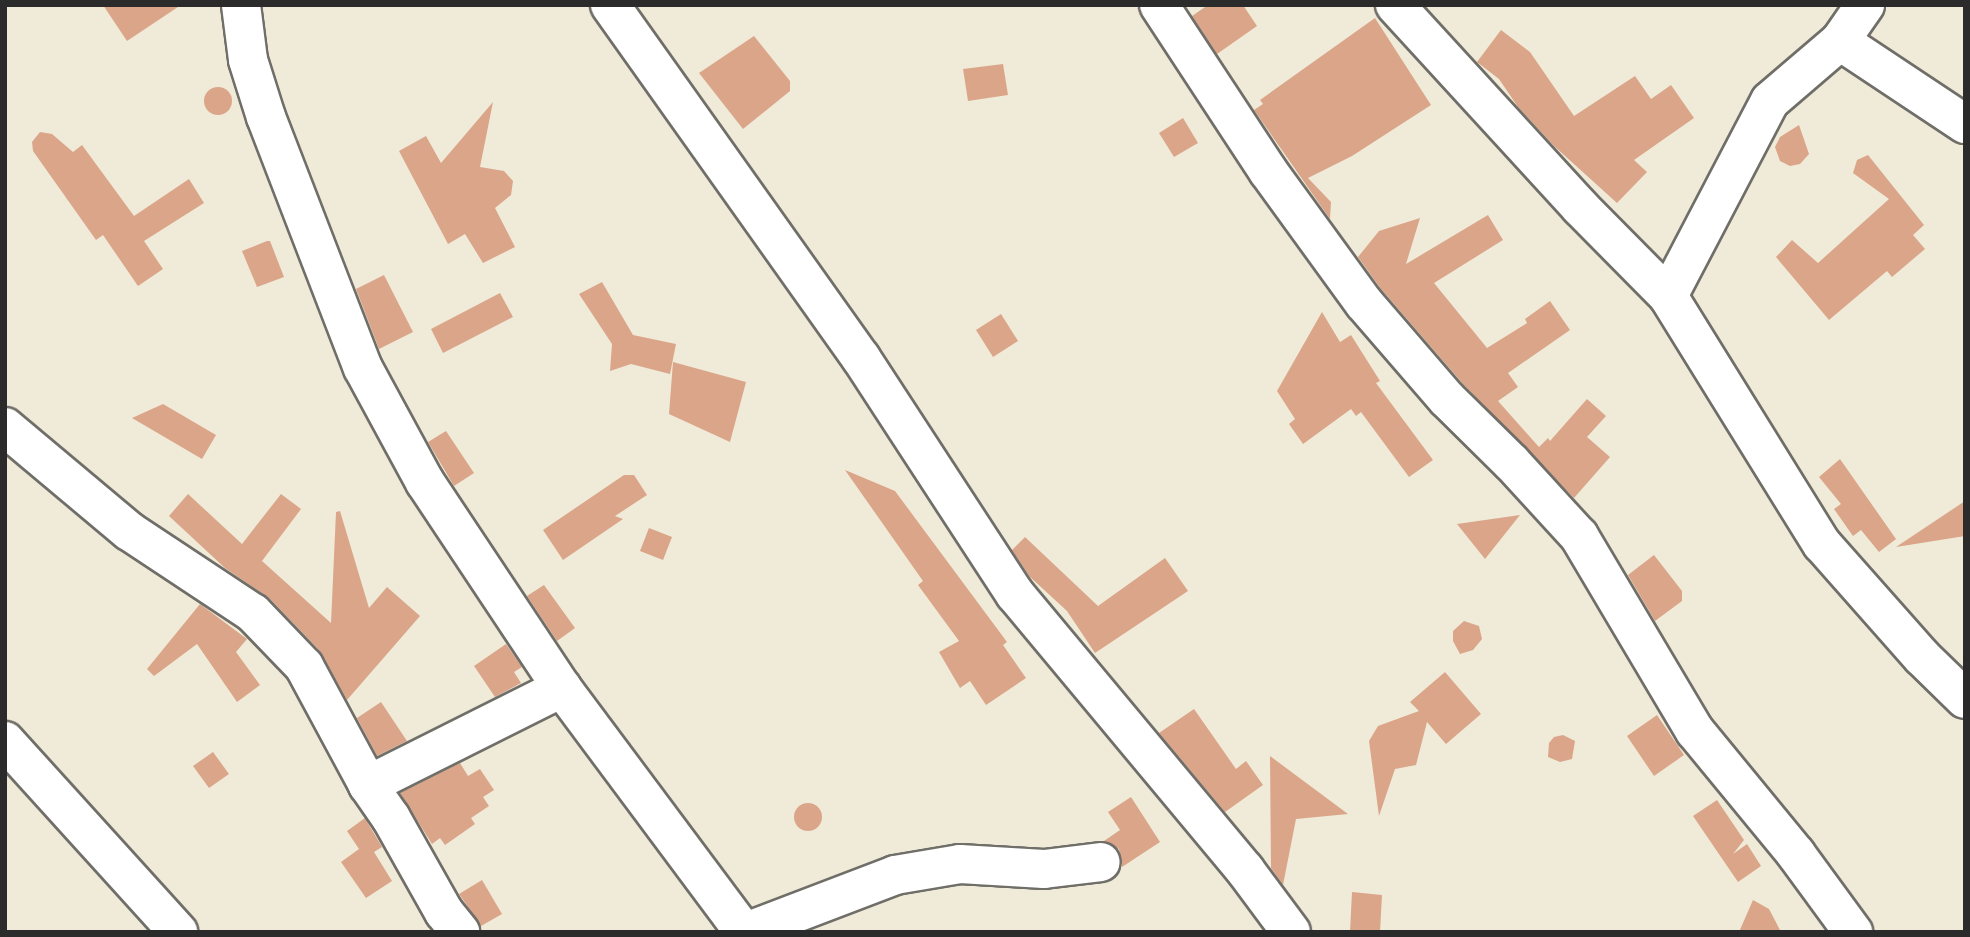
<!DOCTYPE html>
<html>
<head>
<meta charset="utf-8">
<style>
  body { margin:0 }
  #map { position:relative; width:1970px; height:937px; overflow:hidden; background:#efebd8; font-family:Pangolin,sans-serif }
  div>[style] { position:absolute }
  .building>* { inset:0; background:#dba589 }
  .round { border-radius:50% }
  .roads { filter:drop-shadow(2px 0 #706e68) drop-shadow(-2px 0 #706e68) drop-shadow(0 2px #706e68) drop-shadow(0 -2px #706e68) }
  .street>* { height:38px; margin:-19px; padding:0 19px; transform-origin:19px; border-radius:19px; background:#fff }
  span { translate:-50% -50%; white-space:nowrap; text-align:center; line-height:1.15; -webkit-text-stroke:5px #f6f6f2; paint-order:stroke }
  .frame { position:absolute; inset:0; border:7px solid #2b2b2b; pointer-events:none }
</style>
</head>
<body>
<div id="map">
  <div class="building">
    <i style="clip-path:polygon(103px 5px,181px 5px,127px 41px)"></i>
    <i style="clip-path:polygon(1208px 5px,1243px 5px,1257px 26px,1217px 54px,1192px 16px)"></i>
    <i style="clip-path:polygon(1375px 18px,1431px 105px,1352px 156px,1308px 178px,1331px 202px,1330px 219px,1254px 110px,1263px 104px,1260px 100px)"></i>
    <i style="clip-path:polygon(1501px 30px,1530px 52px,1574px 116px,1635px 76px,1651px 99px,1671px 85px,1694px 118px,1634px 160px,1647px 172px,1617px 203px,1554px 146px,1518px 107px,1499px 79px,1477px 62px)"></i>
    <i style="clip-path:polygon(754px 36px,790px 81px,790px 91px,743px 129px,699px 73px)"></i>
    <i style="clip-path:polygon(1003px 64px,1008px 95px,968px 101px,963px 69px)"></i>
    <i class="round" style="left:204px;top:87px;width:28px;height:28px"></i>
    <i style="clip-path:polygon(493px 102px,480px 167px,504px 171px,513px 181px,511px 195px,495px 208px,515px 247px,483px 263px,465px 234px,448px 244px,399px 151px,426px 136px,441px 163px)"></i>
    <i style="clip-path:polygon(1183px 118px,1198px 143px,1174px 157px,1159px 133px)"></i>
    <i style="clip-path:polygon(1799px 125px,1809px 154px,1800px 164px,1790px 166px,1780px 161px,1775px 147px,1780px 137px)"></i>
    <i style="clip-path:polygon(40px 132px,52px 134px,73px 152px,82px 145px,134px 216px,189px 179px,204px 203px,144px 241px,163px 269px,138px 286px,103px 235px,96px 240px,33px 151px,32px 142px)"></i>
    <i style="clip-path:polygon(1868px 155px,1924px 225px,1913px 235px,1925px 249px,1892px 277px,1887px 271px,1829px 320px,1776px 257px,1792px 240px,1818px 263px,1889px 199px,1853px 173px,1857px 160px)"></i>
    <i style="clip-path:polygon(1488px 215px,1503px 240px,1434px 283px,1487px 348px,1527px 323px,1525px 319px,1550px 301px,1570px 330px,1508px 373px,1518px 387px,1498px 401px,1539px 447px,1548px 438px,1550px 441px,1587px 399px,1606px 416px,1587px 437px,1610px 457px,1574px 498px,1463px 384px,1381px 289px,1358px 257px,1379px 231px,1420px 218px,1406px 264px)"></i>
    <i style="clip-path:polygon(267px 241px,270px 241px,284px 277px,257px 287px,242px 251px)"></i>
    <i style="clip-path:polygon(384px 275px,413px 332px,379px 349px,356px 289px)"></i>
    <i style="clip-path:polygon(602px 282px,633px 335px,676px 344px,670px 374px,631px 364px,610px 371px,612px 344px,579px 294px)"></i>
    <i style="clip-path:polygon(500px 293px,513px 317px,443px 353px,431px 329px)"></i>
    <i style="clip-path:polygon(1322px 312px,1340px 342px,1351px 335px,1380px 381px,1376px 383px,1433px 460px,1409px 477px,1361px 412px,1356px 416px,1351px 409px,1303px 444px,1289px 424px,1295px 419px,1277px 391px)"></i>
    <i style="clip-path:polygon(1001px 314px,1018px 341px,993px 357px,976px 330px)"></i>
    <i style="clip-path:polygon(673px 362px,746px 382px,730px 442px,669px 414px)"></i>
    <i style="clip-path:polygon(163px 404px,216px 435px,202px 459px,132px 418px)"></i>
    <i style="clip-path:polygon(446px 431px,474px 473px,454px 486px,428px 442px)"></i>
    <i style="clip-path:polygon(1840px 459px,1896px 539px,1879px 552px,1861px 530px,1853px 536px,1834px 509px,1841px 504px,1819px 477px)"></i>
    <i style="clip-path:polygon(845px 470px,895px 491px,1007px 642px,1003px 645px,1026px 678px,986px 705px,970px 681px,960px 688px,939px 652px,959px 641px,918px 585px,923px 581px)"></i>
    <i style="clip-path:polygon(624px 475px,634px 475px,647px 495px,615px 516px,623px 519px,563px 560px,543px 530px)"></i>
    <i style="clip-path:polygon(188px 494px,242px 544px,281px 494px,301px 509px,262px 561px,331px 623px,336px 512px,340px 511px,369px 608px,387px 587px,420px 616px,347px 700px,320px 651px,269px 598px,225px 568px,169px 516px)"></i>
    <i style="clip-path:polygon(1965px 501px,1965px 536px,1896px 547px)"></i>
    <i style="clip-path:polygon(1520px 515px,1485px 559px,1457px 524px)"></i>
    <i style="clip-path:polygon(649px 528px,672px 537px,663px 560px,640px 551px)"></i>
    <i style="clip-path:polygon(1025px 537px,1098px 606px,1165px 558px,1188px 591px,1095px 653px,1067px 611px,1029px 576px,1012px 550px)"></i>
    <i style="clip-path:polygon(1654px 555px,1682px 591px,1682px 601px,1655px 621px,1628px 575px)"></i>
    <i style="clip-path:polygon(544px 585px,575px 628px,557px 641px,527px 596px)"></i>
    <i style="clip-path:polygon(200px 604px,247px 639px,236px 652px,260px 685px,237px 702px,197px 644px,154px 676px,147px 669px)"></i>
    <i style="clip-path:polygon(1464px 621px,1479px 626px,1482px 639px,1473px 650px,1460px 654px,1453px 641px,1453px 631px)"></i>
    <i style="clip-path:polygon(506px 644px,522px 667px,514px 672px,521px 683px,495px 697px,474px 666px)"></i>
    <i style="clip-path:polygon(1445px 672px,1481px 714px,1446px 744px,1427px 722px,1416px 765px,1395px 769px,1379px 816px,1369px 741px,1378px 726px,1419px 711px,1410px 702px)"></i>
    <i style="clip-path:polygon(381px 702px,407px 741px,377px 756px,357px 718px)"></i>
    <i style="clip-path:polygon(1194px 709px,1236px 769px,1246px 761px,1263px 785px,1225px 812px,1159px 733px)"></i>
    <i style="clip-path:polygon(1657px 715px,1684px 755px,1654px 776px,1627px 736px)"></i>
    <i style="clip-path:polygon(1563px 735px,1575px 741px,1572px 759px,1560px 762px,1548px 757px,1549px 743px,1554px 737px)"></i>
    <i style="clip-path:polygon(213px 752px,229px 774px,209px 788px,193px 766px)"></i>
    <i style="clip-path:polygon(1270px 756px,1348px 814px,1296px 819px,1283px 885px,1271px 868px)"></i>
    <i style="clip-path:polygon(460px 763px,468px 776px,480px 769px,494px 790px,483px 797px,489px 806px,471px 818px,475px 824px,445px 845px,440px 838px,432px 844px,400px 793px)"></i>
    <i style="clip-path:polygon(1131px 797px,1160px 842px,1122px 867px,1119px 849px,1104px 841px,1120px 830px,1108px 812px)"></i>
    <i style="clip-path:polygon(1717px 800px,1744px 840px,1733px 854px,1747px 844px,1761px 866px,1738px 882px,1693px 816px)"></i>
    <i class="round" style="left:794px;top:803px;width:28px;height:28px"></i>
    <i style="clip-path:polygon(365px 818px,382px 847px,374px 852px,392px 881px,366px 898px,341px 862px,359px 849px,347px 831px)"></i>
    <i style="clip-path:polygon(482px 880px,502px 914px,481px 926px,459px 894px)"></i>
    <i style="clip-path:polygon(1352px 892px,1382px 895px,1380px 932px,1350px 932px)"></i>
    <i style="clip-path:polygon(1753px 900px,1769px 909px,1781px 932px,1739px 932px)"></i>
  </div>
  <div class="roads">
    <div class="street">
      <i style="left:241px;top:5px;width:55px;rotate:82.7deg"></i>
      <i style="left:248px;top:60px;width:60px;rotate:72.5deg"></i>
      <i style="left:266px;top:117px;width:269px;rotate:68.9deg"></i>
      <i style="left:363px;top:368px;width:130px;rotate:61.5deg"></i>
      <i style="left:425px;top:482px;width:247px;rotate:56.4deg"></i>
      <i style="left:562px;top:688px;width:304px;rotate:53.3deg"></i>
      <i style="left:610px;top:5px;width:433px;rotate:54.6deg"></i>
      <i style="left:861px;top:358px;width:282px;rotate:56.9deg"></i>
      <i style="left:1015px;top:594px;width:359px;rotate:50.2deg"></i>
      <i style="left:1245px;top:870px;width:77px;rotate:53.4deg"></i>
      <i style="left:1159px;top:5px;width:199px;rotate:56.7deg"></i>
      <i style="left:1268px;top:171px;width:163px;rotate:54deg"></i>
      <i style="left:1364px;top:303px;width:127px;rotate:49.2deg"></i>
      <i style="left:1447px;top:399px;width:91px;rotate:44.6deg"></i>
      <i style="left:1512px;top:463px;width:99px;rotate:47.5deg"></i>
      <i style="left:1579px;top:536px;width:227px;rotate:59.3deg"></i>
      <i style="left:1695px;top:731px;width:159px;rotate:50.6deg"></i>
      <i style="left:1796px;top:854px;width:97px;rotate:53.8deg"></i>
      <i style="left:1395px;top:5px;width:274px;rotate:47.5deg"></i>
      <i style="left:1580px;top:207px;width:125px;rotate:45.3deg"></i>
      <i style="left:1668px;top:296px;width:292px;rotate:58.2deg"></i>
      <i style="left:1822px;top:544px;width:151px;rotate:48.5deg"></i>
      <i style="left:1922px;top:657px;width:60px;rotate:44.3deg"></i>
      <i style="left:1840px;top:41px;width:150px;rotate:33.6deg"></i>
      <i style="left:1668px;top:296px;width:220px;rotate:-62.4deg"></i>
      <i style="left:1770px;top:101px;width:92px;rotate:-40.6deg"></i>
      <i style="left:1840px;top:41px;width:44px;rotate:-55.2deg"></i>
      <i style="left:5px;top:427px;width:162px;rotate:40deg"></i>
      <i style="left:129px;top:531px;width:149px;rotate:33.5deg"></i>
      <i style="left:253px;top:613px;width:74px;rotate:46.1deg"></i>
      <i style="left:304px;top:666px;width:135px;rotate:61.7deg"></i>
      <i style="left:368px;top:785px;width:40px;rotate:55.1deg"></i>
      <i style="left:391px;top:818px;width:108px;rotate:60.6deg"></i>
      <i style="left:444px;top:912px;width:26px;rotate:51deg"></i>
      <i style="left:5px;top:741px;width:258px;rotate:47.8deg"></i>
      <i style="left:368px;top:785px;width:217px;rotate:-26.6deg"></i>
      <i style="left:746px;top:932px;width:160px;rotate:-20.9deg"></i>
      <i style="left:895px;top:875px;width:66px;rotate:-9.6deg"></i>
      <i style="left:960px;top:864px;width:84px;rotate:3.4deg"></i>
      <i style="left:1044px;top:869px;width:57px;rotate:-7deg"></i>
    </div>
  </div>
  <div class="frame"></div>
</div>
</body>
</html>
